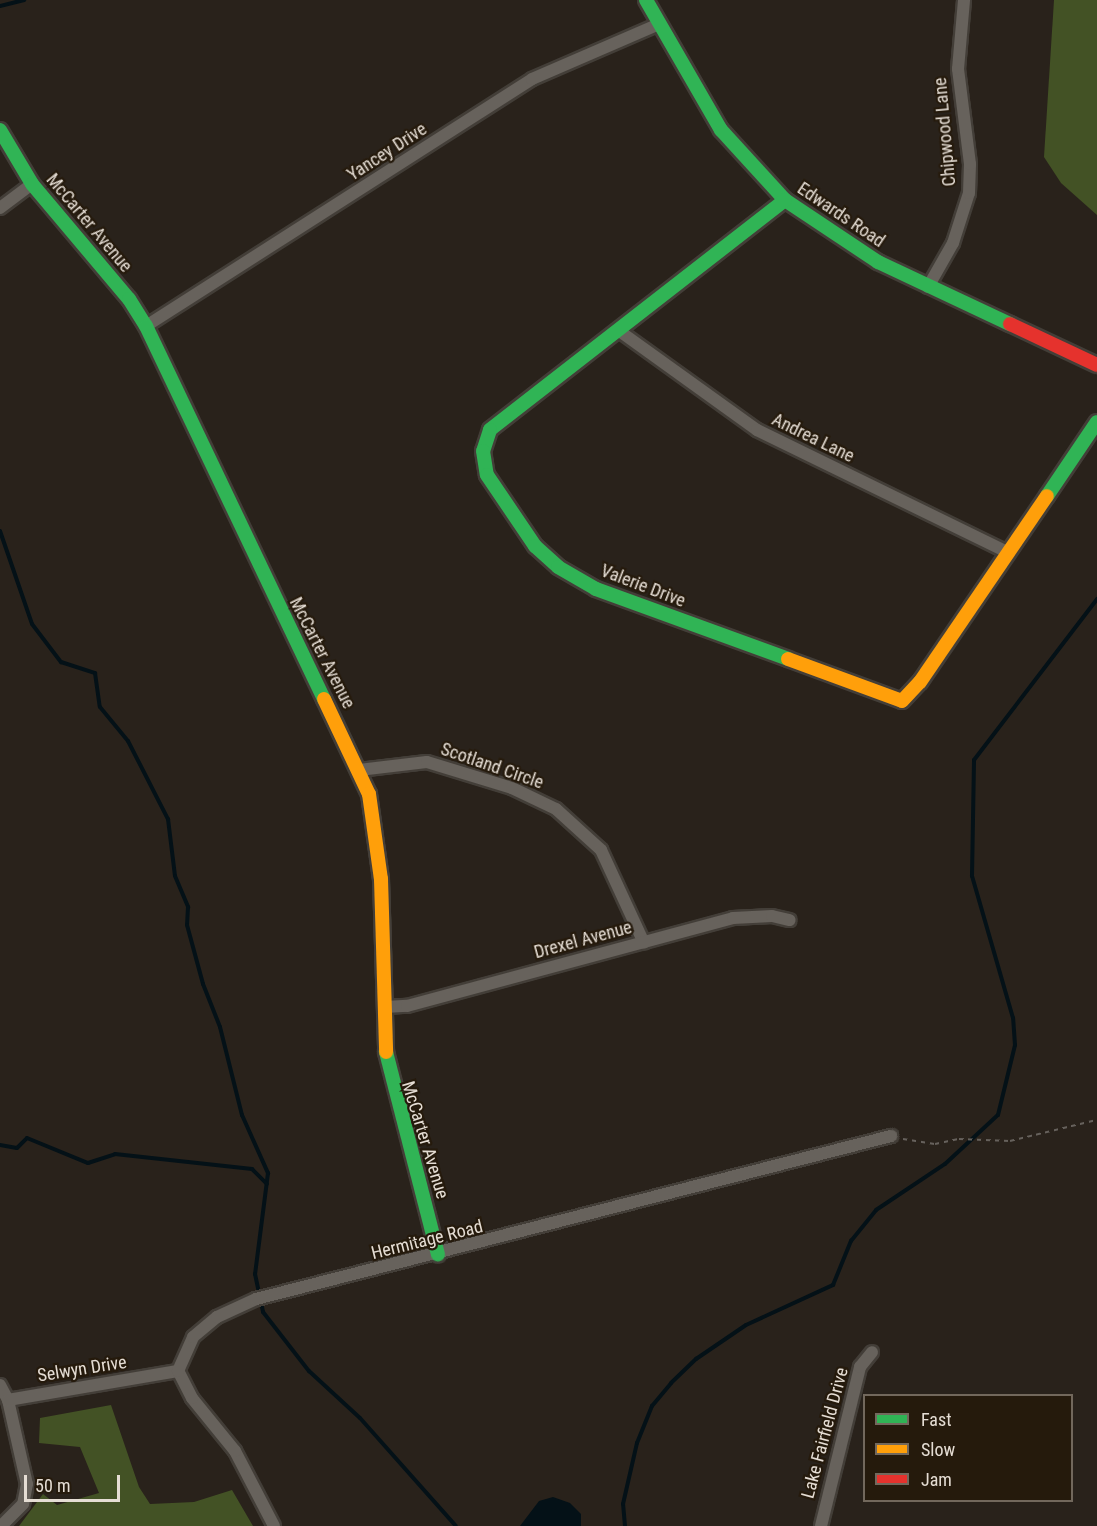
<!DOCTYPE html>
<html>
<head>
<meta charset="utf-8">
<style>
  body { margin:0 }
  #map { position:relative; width:1097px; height:1526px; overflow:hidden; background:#29221b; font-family:"Roboto Condensed",sans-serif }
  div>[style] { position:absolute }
  .forest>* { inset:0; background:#435225 }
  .water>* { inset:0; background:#041117 }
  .stream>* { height:4px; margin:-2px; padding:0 2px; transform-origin:2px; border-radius:2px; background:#041117 }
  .path>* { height:2px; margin-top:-1px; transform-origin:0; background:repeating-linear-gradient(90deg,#66615c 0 4.5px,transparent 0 9px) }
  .roads { filter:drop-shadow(2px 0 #433e38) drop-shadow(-2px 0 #433e38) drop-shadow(0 2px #433e38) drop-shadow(0 -2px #433e38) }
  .street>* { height:12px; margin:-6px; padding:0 6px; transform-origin:6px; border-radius:6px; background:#67625c }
  .fast>* { height:14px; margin:-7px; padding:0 7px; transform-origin:7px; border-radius:7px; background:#30b455 }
  .slow>* { height:14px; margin:-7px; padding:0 7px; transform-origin:7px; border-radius:7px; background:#ff9f0a }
  .jam>* { height:14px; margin:-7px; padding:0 7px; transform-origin:7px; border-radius:7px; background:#e5322d }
  span { translate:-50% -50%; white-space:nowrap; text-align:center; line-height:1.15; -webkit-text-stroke:4.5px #251a0c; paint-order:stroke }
  .street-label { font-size:18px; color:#e5ddd4 }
  .legend { position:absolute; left:863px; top:1394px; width:210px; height:108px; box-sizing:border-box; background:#251a0c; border:2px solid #72685c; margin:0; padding:8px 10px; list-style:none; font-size:18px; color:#e5ddd4 }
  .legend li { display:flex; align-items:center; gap:12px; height:30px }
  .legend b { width:30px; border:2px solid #72685c }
  .scale { position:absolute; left:24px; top:1475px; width:96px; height:27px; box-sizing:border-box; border:3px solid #e5ddd4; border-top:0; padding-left:8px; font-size:18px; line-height:21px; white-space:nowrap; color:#e5ddd4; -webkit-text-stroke:4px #251a0c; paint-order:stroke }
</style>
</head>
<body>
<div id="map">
  <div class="forest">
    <i style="clip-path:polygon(1054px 0,1097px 0,1097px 215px,1061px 183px,1044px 157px)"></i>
    <i style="clip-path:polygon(111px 1405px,139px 1487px,150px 1504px,194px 1502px,232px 1490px,253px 1526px,19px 1526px,43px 1494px,57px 1505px,99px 1493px,80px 1447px,39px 1443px,40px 1418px)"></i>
  </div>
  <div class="water">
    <i style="clip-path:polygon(553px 1497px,570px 1503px,581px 1514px,581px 1526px,520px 1526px,539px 1501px)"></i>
  </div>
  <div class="stream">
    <i style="left:0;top:6px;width:25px;rotate:-14deg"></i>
    <i style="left:0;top:531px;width:98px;rotate:71deg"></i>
    <i style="left:32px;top:624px;width:48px;rotate:52.7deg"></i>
    <i style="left:61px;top:662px;width:36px;rotate:18deg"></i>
    <i style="left:95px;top:673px;width:34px;rotate:82deg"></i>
    <i style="left:100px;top:707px;width:44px;rotate:50.5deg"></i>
    <i style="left:128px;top:741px;width:88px;rotate:62.9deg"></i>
    <i style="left:168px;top:819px;width:57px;rotate:83deg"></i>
    <i style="left:175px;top:876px;width:34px;rotate:67deg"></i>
    <i style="left:188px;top:907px;width:18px;rotate:93deg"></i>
    <i style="left:187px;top:925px;width:61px;rotate:74.8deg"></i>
    <i style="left:203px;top:984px;width:46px;rotate:68.4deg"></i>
    <i style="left:220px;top:1027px;width:91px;rotate:76deg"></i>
    <i style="left:242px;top:1115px;width:64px;rotate:65.9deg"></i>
    <i style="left:268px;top:1173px;width:102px;rotate:97.3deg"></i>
    <i style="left:255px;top:1274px;width:39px;rotate:78deg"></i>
    <i style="left:263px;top:1312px;width:75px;rotate:52.1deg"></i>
    <i style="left:309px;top:1371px;width:69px;rotate:42.7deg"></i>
    <i style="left:360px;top:1418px;width:144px;rotate:48.4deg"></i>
    <i style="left:0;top:1145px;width:17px;rotate:10deg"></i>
    <i style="left:17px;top:1148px;width:14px;rotate:-45deg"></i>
    <i style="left:27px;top:1138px;width:66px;rotate:22.3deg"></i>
    <i style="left:88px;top:1163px;width:28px;rotate:-18deg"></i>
    <i style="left:115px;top:1154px;width:138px;rotate:6.2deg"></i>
    <i style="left:252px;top:1169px;width:21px;rotate:45deg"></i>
    <i style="left:625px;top:1526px;width:22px;rotate:-95deg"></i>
    <i style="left:623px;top:1504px;width:63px;rotate:-77.1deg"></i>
    <i style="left:637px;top:1443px;width:40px;rotate:-68deg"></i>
    <i style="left:652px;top:1406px;width:30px;rotate:-50deg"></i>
    <i style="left:671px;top:1383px;width:35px;rotate:-44deg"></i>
    <i style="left:696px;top:1359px;width:60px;rotate:-34.2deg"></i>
    <i style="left:746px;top:1325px;width:96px;rotate:-24.7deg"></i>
    <i style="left:833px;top:1285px;width:48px;rotate:-67.8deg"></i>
    <i style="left:851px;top:1241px;width:40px;rotate:-51deg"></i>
    <i style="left:876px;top:1210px;width:83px;rotate:-33.7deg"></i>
    <i style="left:945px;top:1164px;width:72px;rotate:-42.8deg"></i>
    <i style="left:998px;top:1115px;width:72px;rotate:-76.3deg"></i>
    <i style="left:1015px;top:1045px;width:27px;rotate:-94deg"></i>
    <i style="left:1013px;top:1018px;width:148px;rotate:-106.1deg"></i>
    <i style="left:972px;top:876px;width:116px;rotate:-89deg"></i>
    <i style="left:974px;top:760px;width:203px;rotate:-52.6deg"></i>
  </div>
  <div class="path">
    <i style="left:903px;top:1139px;width:32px;rotate:9deg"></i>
    <i style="left:935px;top:1144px;width:25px;rotate:-12deg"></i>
    <i style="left:959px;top:1139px;width:51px;rotate:2.2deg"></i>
    <i style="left:1010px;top:1141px;width:89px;rotate:-13.6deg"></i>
  </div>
  <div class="roads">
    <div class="street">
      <i style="left:0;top:208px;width:40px;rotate:-37deg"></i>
      <i style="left:928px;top:287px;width:51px;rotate:-60.4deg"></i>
      <i style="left:953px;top:243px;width:52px;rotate:-72.3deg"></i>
      <i style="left:969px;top:193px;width:29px;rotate:-88deg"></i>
      <i style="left:970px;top:164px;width:96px;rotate:-97.2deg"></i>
      <i style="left:958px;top:69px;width:69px;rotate:-85deg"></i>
      <i style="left:146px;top:326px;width:458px;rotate:-32.6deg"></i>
      <i style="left:532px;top:79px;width:136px;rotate:-23.4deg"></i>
      <i style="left:618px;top:330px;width:171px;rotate:35.7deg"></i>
      <i style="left:757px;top:430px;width:278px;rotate:26deg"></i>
      <i style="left:359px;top:770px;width:68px;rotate:-6.7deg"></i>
      <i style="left:427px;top:762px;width:89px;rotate:17deg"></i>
      <i style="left:512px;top:788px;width:49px;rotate:25.5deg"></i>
      <i style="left:556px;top:809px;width:61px;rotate:42.3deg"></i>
      <i style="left:601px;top:850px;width:102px;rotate:65.2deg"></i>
      <i style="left:385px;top:1007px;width:22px;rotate:-3deg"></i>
      <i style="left:407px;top:1006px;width:338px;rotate:-15.1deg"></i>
      <i style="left:733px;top:918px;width:39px;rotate:-3deg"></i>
      <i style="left:772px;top:916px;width:18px;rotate:13deg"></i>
      <i style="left:0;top:1385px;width:17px;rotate:62deg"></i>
      <i style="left:8px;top:1400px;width:86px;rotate:77.3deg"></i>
      <i style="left:27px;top:1484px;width:20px;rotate:101deg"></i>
      <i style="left:23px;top:1504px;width:31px;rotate:135deg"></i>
      <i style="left:8px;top:1400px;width:172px;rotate:-9.7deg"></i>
      <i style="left:274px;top:1526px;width:85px;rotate:-117.5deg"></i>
      <i style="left:235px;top:1451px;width:68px;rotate:-129.1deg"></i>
      <i style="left:192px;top:1398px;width:30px;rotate:-117deg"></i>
      <i style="left:178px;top:1371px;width:37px;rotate:-66deg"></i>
      <i style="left:193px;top:1337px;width:31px;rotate:-40deg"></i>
      <i style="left:217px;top:1317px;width:43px;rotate:-24.8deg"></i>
      <i style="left:256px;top:1299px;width:656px;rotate:-14.4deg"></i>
      <i style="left:821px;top:1526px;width:164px;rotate:-76.2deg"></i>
      <i style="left:860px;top:1367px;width:19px;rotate:-51deg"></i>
    </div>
    <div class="fast">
      <i style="left:646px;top:0;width:150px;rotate:60deg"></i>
      <i style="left:721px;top:130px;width:95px;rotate:47.6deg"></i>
      <i style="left:785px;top:200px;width:112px;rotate:33.7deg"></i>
      <i style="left:878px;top:262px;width:146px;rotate:25.2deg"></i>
      <i style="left:0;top:130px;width:63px;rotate:59.3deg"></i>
      <i style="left:32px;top:184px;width:150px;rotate:49.9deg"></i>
      <i style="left:129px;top:299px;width:32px;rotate:58deg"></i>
      <i style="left:146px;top:326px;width:413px;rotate:64.5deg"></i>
      <i style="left:785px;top:200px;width:374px;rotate:142.1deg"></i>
      <i style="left:490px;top:430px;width:22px;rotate:108deg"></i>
      <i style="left:483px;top:451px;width:24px;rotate:81deg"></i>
      <i style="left:487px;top:475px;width:86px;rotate:55.9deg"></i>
      <i style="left:535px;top:546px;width:31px;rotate:42deg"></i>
      <i style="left:558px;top:567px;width:44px;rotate:30.1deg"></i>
      <i style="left:596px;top:589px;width:204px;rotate:20deg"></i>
      <i style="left:1047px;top:496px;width:89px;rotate:-56deg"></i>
      <i style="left:386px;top:1052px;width:209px;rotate:75.6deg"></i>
    </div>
    <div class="slow">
      <i style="left:788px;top:659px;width:121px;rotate:20.2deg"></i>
      <i style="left:902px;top:701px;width:26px;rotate:-47deg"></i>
      <i style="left:920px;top:682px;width:225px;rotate:-55.7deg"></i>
      <i style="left:324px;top:699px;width:105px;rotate:64.7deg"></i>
      <i style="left:369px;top:794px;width:86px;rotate:82deg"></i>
      <i style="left:381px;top:879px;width:173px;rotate:88.3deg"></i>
    </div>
    <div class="jam">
      <i style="left:1010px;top:324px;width:96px;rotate:25.2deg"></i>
    </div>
  </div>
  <div class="street-label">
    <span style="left:945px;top:132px;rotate:-95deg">Chipwood Lane</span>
    <span style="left:387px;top:152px;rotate:-33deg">Yancey Drive</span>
    <span style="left:841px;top:215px;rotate:34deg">Edwards Road</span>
    <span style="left:89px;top:223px;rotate:50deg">McCarter Avenue</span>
    <span style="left:813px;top:438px;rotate:26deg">Andrea Lane</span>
    <span style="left:643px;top:586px;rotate:21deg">Valerie Drive</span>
    <span style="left:322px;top:653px;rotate:63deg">McCarter Avenue</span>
    <span style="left:492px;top:766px;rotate:19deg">Scotland Circle</span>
    <span style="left:583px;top:940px;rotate:-15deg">Drexel Avenue</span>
    <span style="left:425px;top:1140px;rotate:73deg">McCarter Avenue</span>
    <span style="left:427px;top:1240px;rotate:-14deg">Hermitage Road</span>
    <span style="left:82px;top:1369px;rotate:-9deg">Selwyn Drive</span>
    <span style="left:825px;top:1433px;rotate:-75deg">Lake Fairfield Drive</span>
  </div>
  <ul class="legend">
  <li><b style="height:8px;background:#30b455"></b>Fast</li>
  <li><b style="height:8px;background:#ff9f0a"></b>Slow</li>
  <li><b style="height:8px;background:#e5322d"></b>Jam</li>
  </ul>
  <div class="scale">50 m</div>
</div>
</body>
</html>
